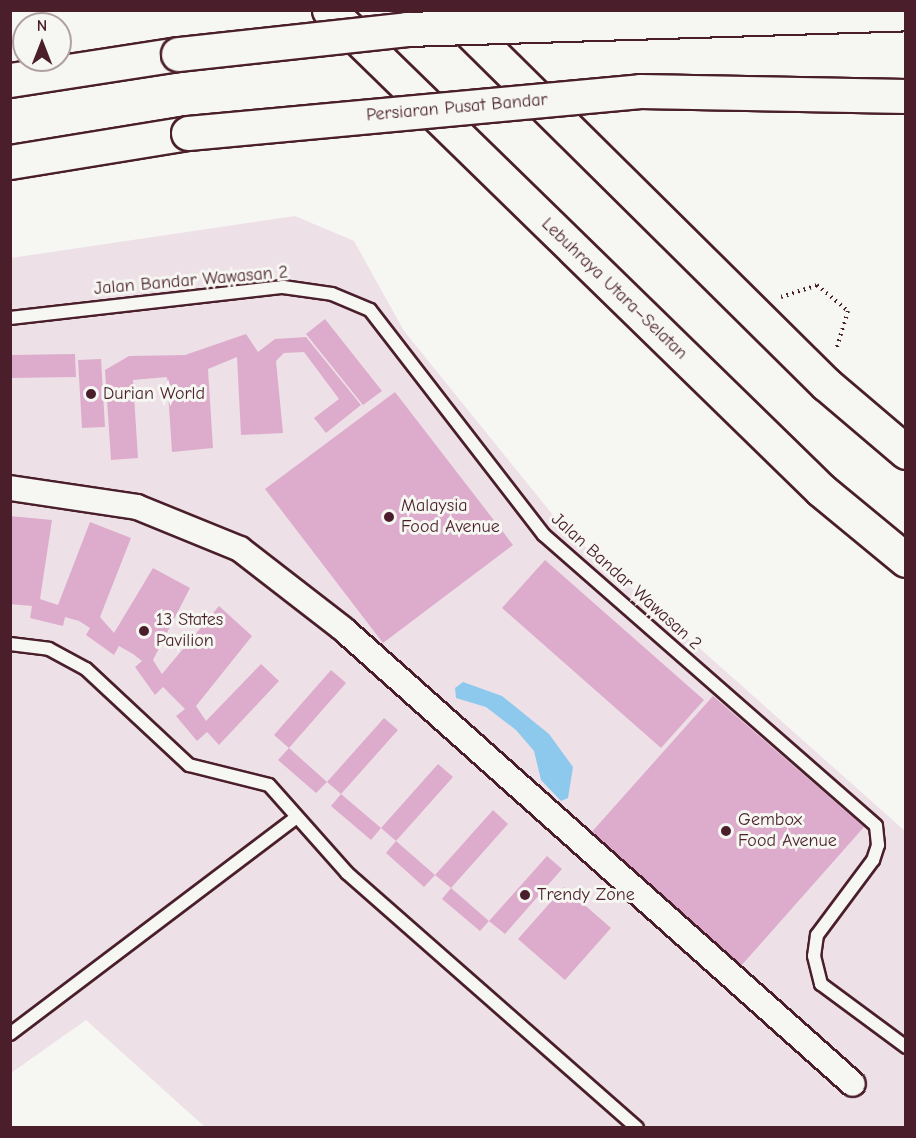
<!DOCTYPE html>
<html>
<head>
<meta charset="utf-8">
<style>
  body { margin:0 }
  #map { position:relative; width:916px; height:1138px; overflow:hidden; background:#f6f6f2; font-family:"Comic Neue",sans-serif }
  div>[style] { position:absolute }
  .built>* { inset:0; background:#eee0e7 }
  .water>* { inset:0; background:#8dc9ed }
  .building>* { inset:0; background:#ddaccc }
  .path>* { height:4px; margin-top:-2px; transform-origin:0; background:repeating-linear-gradient(90deg,#4a1f2b 0 1.5px,transparent 0 6px) }
  .roads { filter:drop-shadow(2px 0 #4a1f2b) drop-shadow(-2px 0 #4a1f2b) drop-shadow(0 2px #4a1f2b) drop-shadow(0 -2px #4a1f2b) }
  .lane>* { height:12px; margin:-6px; padding:0 6px; transform-origin:6px; border-radius:6px; background:#f6f6f2 }
  .street>* { height:24px; margin:-12px; padding:0 12px; transform-origin:12px; border-radius:12px; background:#f6f6f2 }
  .primary>* { height:33px; margin:-16.5px; padding:0 16.5px; transform-origin:16.5px; border-radius:16.5px; background:#f6f6f2 }
  .highway>* { height:33px; margin:-16.5px; padding:0 16.5px; transform-origin:16.5px; border-radius:16.5px; background:#f6f6f2 }
  .bridges { filter:drop-shadow(2px 0 #4a1f2b) drop-shadow(-2px 0 #4a1f2b) drop-shadow(0 2px #4a1f2b) drop-shadow(0 -2px #4a1f2b) }
  .primary-bridge>* { height:33px; margin:-16.5px; padding:0 16.5px; transform-origin:16.5px; border-radius:16.5px; background:#f6f6f2 }
  .dots>* { width:16px; height:16px; translate:-50% -50%; box-sizing:border-box; border:3px solid #f6f6f2; border-radius:50% }
  span { translate:-50% -50%; white-space:nowrap; text-align:center; line-height:1.15; -webkit-text-stroke:6px #f6f6f2; paint-order:stroke }
  .street-label { font-size:18px; color:#4a1f2b }
  .poi-label { font-size:18px; color:#4a1f2b }
  .left { translate:0 -50%; text-align:left }
  .frame { position:absolute; inset:0; border:12px solid #4a1f2b; pointer-events:none }
  .north { position:absolute; left:12px; top:12px; width:60px; height:60px; box-sizing:border-box; background:#f6f6f2; border:2px solid #b1a0a2; border-radius:50%; rotate:0deg; font-size:16px; font-weight:700; line-height:24px; text-align:center; color:#4a1f2b }
  .north::after { content:''; display:block; margin:auto; width:21px; height:27px; background:#4a1f2b; clip-path:polygon(50% 0,100% 100%,50% 72%,0 100%) }
</style>
</head>
<body>
<div id="map">
  <div class="built">
    <i style="clip-path:polygon(295px 216px,354px 241px,404px 331px,561px 525px,905px 831px,905px 1127px,205px 1127px,86px 1020px,11px 1073px,11px 258px)"></i>
  </div>
  <div class="water">
    <i style="clip-path:polygon(463px 682px,502px 696px,549px 734px,573px 767px,568px 798px,561px 801px,541px 780px,534px 751px,516px 730px,486px 707px,456px 698px,455px 688px)"></i>
  </div>
  <div class="building">
    <i style="clip-path:polygon(325px 319px,382px 391px,363px 405px,306px 334px)"></i>
    <i style="clip-path:polygon(246px 334px,258px 352px,275px 339px,306px 337px,361px 405px,326px 433px,314px 418px,339px 399px,304px 352px,284px 353px,276px 361px,283px 433px,241px 435px,237px 357px,208px 369px,213px 448px,172px 452px,167px 377px,133px 380px,138px 458px,111px 460px,105px 370px,129px 356px,185px 355px)"></i>
    <i style="clip-path:polygon(75px 354px,76px 377px,10px 378px,10px 355px)"></i>
    <i style="clip-path:polygon(101px 359px,105px 427px,82px 428px,78px 360px)"></i>
    <i style="clip-path:polygon(395px 392px,513px 545px,383px 643px,265px 489px)"></i>
    <i style="clip-path:polygon(10px 516px,52px 520px,40px 599px,58px 605px,90px 522px,131px 538px,100px 617px,114px 633px,153px 568px,190px 588px,153px 660px,162px 674px,219px 606px,252px 636px,196px 706px,206px 721px,261px 664px,279px 681px,219px 745px,207px 732px,197px 741px,176px 716px,185px 709px,163px 687px,155px 695px,135px 667px,142px 661px,133px 654px,119px 646px,114px 655px,86px 635px,90px 628px,79px 621px,65px 617px,63px 626px,30px 618px,32px 606px,10px 604px)"></i>
    <i style="clip-path:polygon(545px 560px,704px 700px,661px 748px,502px 608px)"></i>
    <i style="clip-path:polygon(331px 670px,346px 683px,289px 748px,274px 735px)"></i>
    <i style="clip-path:polygon(713px 696px,864px 827px,740px 967px,589px 835px)"></i>
    <i style="clip-path:polygon(384px 718px,398px 730px,341px 794px,327px 782px)"></i>
    <i style="clip-path:polygon(289px 748px,327px 782px,316px 793px,278px 760px)"></i>
    <i style="clip-path:polygon(438px 764px,453px 777px,396px 841px,381px 828px)"></i>
    <i style="clip-path:polygon(341px 794px,381px 828px,371px 840px,331px 806px)"></i>
    <i style="clip-path:polygon(493px 810px,508px 824px,451px 888px,435px 875px)"></i>
    <i style="clip-path:polygon(396px 841px,435px 875px,424px 887px,386px 853px)"></i>
    <i style="clip-path:polygon(547px 856px,562px 869px,505px 934px,489px 921px)"></i>
    <i style="clip-path:polygon(564px 887px,611px 928px,565px 980px,518px 939px)"></i>
    <i style="clip-path:polygon(451px 888px,489px 921px,480px 931px,442px 899px)"></i>
  </div>
  <div class="path">
    <i style="left:781px;top:297px;width:38px;rotate:-18deg"></i>
    <i style="left:817px;top:285px;width:40px;rotate:40deg"></i>
    <i style="left:848px;top:311px;width:41px;rotate:107.1deg"></i>
  </div>
  <div class="roads">
    <div class="lane">
      <i style="left:10px;top:318px;width:275px;rotate:-6.5deg"></i>
      <i style="left:283px;top:287px;width:49px;rotate:8.1deg"></i>
      <i style="left:332px;top:294px;width:41px;rotate:22.8deg"></i>
      <i style="left:370px;top:310px;width:284px;rotate:52.3deg"></i>
      <i style="left:544px;top:535px;width:441px;rotate:41.2deg"></i>
      <i style="left:876px;top:826px;width:19px;rotate:84deg"></i>
      <i style="left:878px;top:845px;width:16px;rotate:108deg"></i>
      <i style="left:873px;top:860px;width:94px;rotate:126.7deg"></i>
      <i style="left:817px;top:935px;width:21px;rotate:98deg"></i>
      <i style="left:814px;top:956px;width:29px;rotate:76deg"></i>
      <i style="left:821px;top:984px;width:106px;rotate:36.5deg"></i>
      <i style="left:10px;top:644px;width:39px;rotate:7deg"></i>
      <i style="left:49px;top:649px;width:42px;rotate:28.4deg"></i>
      <i style="left:86px;top:669px;width:141px;rotate:43deg"></i>
      <i style="left:189px;top:765px;width:82px;rotate:14deg"></i>
      <i style="left:269px;top:785px;width:118px;rotate:48.4deg"></i>
      <i style="left:347px;top:873px;width:386px;rotate:41.3deg"></i>
      <i style="left:10px;top:1034px;width:358px;rotate:-37.1deg"></i>
    </div>
    <div class="street">
      <i style="left:10px;top:488px;width:128px;rotate:8.5deg"></i>
      <i style="left:137px;top:507px;width:111px;rotate:22.2deg"></i>
      <i style="left:240px;top:549px;width:130px;rotate:37.8deg"></i>
      <i style="left:343px;top:629px;width:683px;rotate:41.74deg"></i>
    </div>
    <div class="primary">
      <i style="left:10px;top:80px;width:170px;rotate:-8.8deg"></i>
      <i style="left:10px;top:162px;width:180px;rotate:-9.3deg"></i>
    </div>
    <div class="highway">
      <i style="left:329px;top:10px;width:687px;rotate:44.29deg"></i>
      <i style="left:821px;top:490px;width:110px;rotate:39.5deg"></i>
      <i style="left:448px;top:10px;width:532px;rotate:44.7deg"></i>
      <i style="left:826px;top:384px;width:105px;rotate:40.4deg"></i>
    </div>
  </div>
  <div class="bridges">
    <div class="primary-bridge">
      <i style="left:178px;top:54px;width:230px;rotate:-6.2deg"></i>
      <i style="left:407px;top:29px;width:499px;rotate:-1.8deg"></i>
      <i style="left:188px;top:133px;width:454px;rotate:-5.3deg"></i>
      <i style="left:640px;top:91px;width:266px;rotate:1.1deg"></i>
    </div>
  </div>
  <div class="dots">
    <i style="left:91px;top:394px;background:#4a1f2b"></i>
    <i style="left:389px;top:517px;background:#4a1f2b"></i>
    <i style="left:144px;top:631px;background:#4a1f2b"></i>
    <i style="left:726px;top:831px;background:#4a1f2b"></i>
    <i style="left:525px;top:895px;background:#4a1f2b"></i>
  </div>
  <div class="street-label">
    <span style="left:457px;top:108px;rotate:-5deg">Persiaran Pusat Bandar</span>
    <span style="left:191px;top:281px;rotate:-5deg">Jalan Bandar Wawasan 2</span>
    <span style="left:614px;top:289px;rotate:44deg">Lebuhraya Utara–Selatan</span>
    <span style="left:626px;top:582px;rotate:42deg">Jalan Bandar Wawasan 2</span>
  </div>
  <div class="poi-label">
    <span class="left" style="left:103px;top:394px">Durian World</span>
    <span class="left" style="left:401px;top:517px">Malaysia<br>Food Avenue</span>
    <span class="left" style="left:156px;top:631px">13 States<br>Pavilion</span>
    <span class="left" style="left:738px;top:831px">Gembox<br>Food Avenue</span>
    <span class="left" style="left:537px;top:895px">Trendy Zone</span>
  </div>
  <div class="frame"></div>
  <div class="north">N</div>
</div>
</body>
</html>
